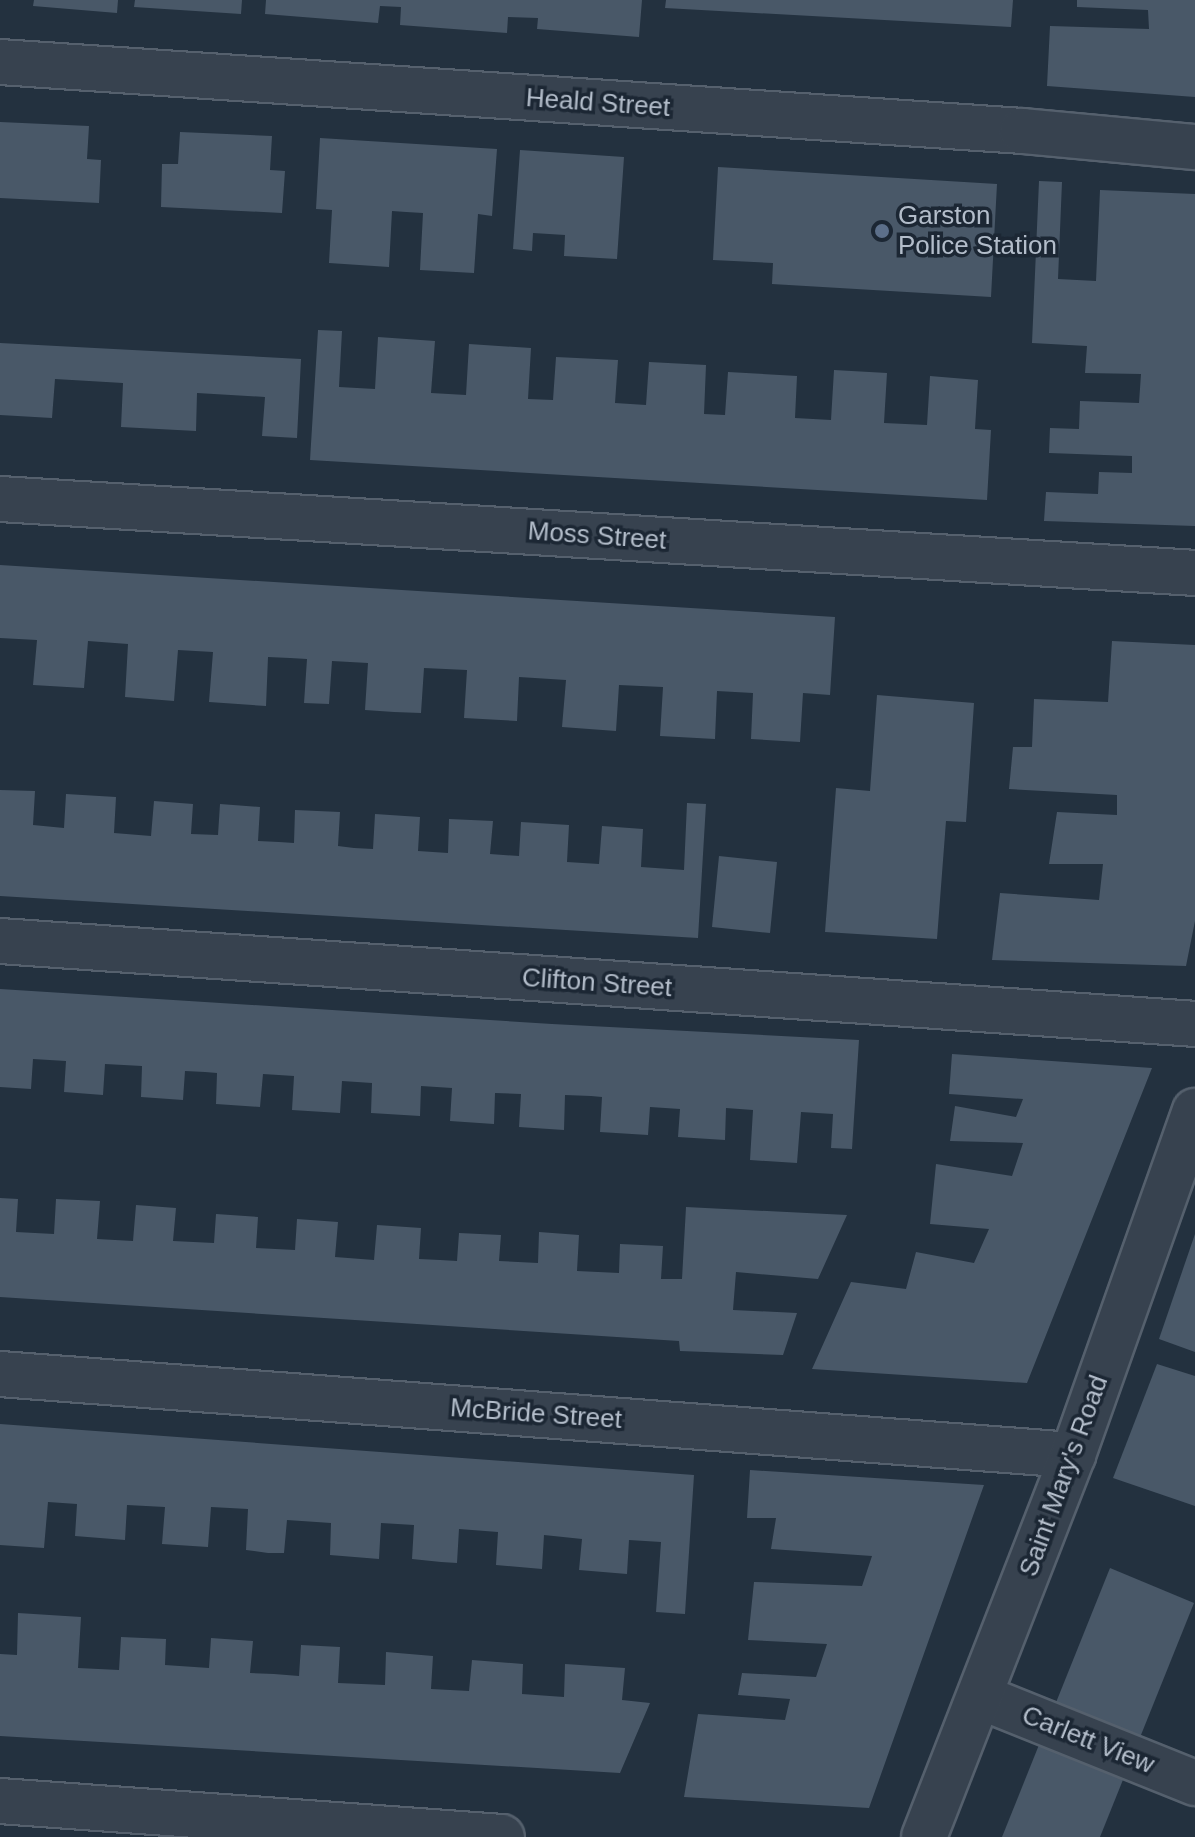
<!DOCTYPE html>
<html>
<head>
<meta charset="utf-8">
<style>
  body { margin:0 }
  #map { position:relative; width:1195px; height:1837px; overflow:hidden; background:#23313f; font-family:Arial,sans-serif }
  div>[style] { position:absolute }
  .building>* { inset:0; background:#495868 }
  .roads { filter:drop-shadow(2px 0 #55606d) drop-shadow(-2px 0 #55606d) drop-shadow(0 2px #55606d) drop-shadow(0 -2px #55606d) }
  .minor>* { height:44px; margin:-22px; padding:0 22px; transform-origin:22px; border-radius:22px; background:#37424f }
  .dots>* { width:22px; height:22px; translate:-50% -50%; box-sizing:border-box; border:4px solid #1c2734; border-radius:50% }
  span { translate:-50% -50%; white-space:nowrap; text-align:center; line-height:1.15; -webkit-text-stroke:7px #1c2734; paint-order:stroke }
  .street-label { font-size:26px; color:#b3bdca }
  .poi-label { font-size:26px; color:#b3bdca }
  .left { translate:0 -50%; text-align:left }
</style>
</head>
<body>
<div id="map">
  <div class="building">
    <i style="clip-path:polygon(34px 0,118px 0,117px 13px,33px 6px)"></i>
    <i style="clip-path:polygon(135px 0,242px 0,241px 14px,134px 7px)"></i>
    <i style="clip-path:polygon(266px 0,642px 0,639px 37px,537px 29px,538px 18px,508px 17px,507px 33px,400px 25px,401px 7px,380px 6px,378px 23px,265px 14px)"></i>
    <i style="clip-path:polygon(666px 0,1013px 0,1011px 27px,665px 8px)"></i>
    <i style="clip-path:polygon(1077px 0,1195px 0,1195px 97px,1047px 86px,1050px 26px,1149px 29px,1148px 10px,1077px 7px)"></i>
    <i style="clip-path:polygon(0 122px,89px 126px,87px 159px,101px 160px,99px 203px,0 198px)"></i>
    <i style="clip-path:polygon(180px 132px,272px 136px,270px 170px,285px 171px,282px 213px,161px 207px,162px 164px,178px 164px)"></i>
    <i style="clip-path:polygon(320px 138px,497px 149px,492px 216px,478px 214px,474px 273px,420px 270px,423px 213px,406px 212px,392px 211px,389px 267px,329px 263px,332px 210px,316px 209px)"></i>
    <i style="clip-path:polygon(520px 150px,624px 157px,617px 259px,564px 256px,565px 235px,533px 233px,532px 251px,513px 249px)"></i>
    <i style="clip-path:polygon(718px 167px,997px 184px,991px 297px,772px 284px,773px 263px,713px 260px)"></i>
    <i style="clip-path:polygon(1039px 181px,1062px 182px,1058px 279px,1096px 281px,1100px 190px,1195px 194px,1195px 526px,1044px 521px,1046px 492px,1098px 494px,1099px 472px,1132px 473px,1132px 456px,1049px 453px,1050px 428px,1079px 429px,1080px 401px,1139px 403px,1141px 374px,1085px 373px,1087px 346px,1032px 343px)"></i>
    <i style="clip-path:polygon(318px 330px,342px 331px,339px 387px,375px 389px,378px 337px,435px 341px,431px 393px,466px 395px,469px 344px,531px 348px,528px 399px,553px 400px,556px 357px,618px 360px,615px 403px,646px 405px,649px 362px,706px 365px,704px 414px,725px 415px,728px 372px,797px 376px,795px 418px,831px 420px,834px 370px,887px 373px,884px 423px,927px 425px,930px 376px,978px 380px,975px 429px,991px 430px,987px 500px,310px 460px)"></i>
    <i style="clip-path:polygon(0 343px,301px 359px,297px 438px,262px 436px,265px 397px,197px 393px,196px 431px,121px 427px,123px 383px,55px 379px,52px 418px,0 415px)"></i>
    <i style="clip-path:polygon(0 565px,835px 617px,830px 695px,803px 693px,800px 742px,751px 739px,753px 693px,717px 691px,715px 739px,660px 736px,663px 687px,619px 685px,616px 731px,562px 727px,566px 680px,519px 677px,517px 721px,464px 718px,467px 670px,424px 668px,421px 713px,394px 712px,365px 710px,368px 663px,332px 661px,329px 704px,304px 703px,307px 659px,290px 658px,268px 657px,266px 706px,209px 702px,213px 652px,178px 650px,174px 701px,125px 697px,128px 644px,88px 641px,84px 688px,33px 685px,37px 640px,0 638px)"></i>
    <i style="clip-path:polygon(1112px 641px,1195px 645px,1195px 921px,1186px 966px,992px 960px,1000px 893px,1099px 900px,1103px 864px,1049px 864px,1057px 812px,1117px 815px,1117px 795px,1009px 789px,1013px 747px,1032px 747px,1034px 699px,1108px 702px)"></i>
    <i style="clip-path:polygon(877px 695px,974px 703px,966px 822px,946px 821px,937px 939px,825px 932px,836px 788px,870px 791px)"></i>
    <i style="clip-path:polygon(0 790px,35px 791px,33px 825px,64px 828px,66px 794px,116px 797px,114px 833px,151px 836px,154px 801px,193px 804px,191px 834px,218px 835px,220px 804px,260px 807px,258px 841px,279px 842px,294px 843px,295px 810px,340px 812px,338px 846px,354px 848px,373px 849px,375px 814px,420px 817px,418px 851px,448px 853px,449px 819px,493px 821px,490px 854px,519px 856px,521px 822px,569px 825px,567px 862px,599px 864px,602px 826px,643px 829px,641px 867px,684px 870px,687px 803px,706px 804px,698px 938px,0 896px)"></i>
    <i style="clip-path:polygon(719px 856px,777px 862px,770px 933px,712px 927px)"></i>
    <i style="clip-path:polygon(0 989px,552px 1024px,859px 1040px,852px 1149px,831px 1148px,833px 1114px,801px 1112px,797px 1163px,750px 1160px,753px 1110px,726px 1108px,725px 1140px,678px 1137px,680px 1109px,650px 1107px,648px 1135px,600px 1132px,602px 1097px,591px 1096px,565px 1095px,564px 1130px,519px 1127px,521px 1094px,495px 1093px,494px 1124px,450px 1121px,452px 1088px,421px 1086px,420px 1116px,371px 1113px,372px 1083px,342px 1081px,340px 1113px,292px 1110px,294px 1076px,263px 1074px,260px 1107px,216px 1104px,217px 1073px,205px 1072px,185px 1071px,183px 1100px,141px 1097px,142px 1066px,105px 1064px,103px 1095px,64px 1092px,66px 1061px,33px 1059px,31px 1089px,0 1087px)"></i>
    <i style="clip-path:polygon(952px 1054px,1152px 1068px,1027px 1383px,812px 1369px,851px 1282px,906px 1289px,916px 1252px,974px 1263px,989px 1229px,930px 1224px,936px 1164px,1012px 1176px,1023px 1143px,950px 1141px,955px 1106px,1016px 1117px,1023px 1099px,949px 1094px)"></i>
    <i style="clip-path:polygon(0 1198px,18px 1199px,16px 1232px,54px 1234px,56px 1199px,100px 1201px,97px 1239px,133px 1241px,136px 1205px,176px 1208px,173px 1241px,214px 1243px,216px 1214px,258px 1217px,256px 1248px,295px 1250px,297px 1219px,338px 1222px,335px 1257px,374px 1260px,377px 1225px,421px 1228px,419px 1259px,440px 1260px,457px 1261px,459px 1233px,501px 1235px,499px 1261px,538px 1263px,539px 1232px,579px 1235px,577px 1271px,619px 1273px,620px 1244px,663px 1246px,661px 1279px,682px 1279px,686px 1207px,847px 1215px,818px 1279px,736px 1272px,733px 1310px,797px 1313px,783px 1355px,680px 1351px,679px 1341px,0 1297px)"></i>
    <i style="clip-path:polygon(1195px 1234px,1195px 1352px,1159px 1339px)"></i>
    <i style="clip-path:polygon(1157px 1364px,1195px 1376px,1195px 1506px,1113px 1478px)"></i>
    <i style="clip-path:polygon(0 1424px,694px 1475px,685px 1614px,656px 1612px,661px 1542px,629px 1540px,627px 1574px,579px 1570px,582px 1539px,544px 1535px,542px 1569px,496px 1565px,498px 1532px,459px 1529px,457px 1563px,441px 1562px,412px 1559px,414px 1525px,381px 1523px,379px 1559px,330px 1555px,331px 1523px,287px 1520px,284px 1553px,268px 1553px,246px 1550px,248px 1509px,211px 1507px,208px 1547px,162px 1544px,165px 1507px,127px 1505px,125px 1540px,75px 1536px,77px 1504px,48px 1502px,44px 1548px,0 1545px)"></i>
    <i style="clip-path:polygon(750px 1470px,984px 1485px,869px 1808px,684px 1797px,698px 1714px,785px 1720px,790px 1699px,738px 1695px,742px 1673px,816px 1677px,827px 1644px,748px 1640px,754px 1582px,862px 1586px,872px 1556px,771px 1549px,776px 1518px,747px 1518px)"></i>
    <i style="clip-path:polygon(1110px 1568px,1194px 1603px,1100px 1837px,1002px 1837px)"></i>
    <i style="clip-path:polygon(18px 1613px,81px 1617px,78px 1668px,119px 1670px,121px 1637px,166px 1639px,165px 1665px,209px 1668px,211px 1638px,253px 1641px,250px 1673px,274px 1674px,299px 1676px,301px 1645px,340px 1647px,338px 1683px,385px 1685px,386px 1652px,433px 1656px,431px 1689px,469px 1691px,472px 1660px,523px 1664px,522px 1694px,564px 1697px,565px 1664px,625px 1668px,622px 1700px,650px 1703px,620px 1773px,0 1736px,0 1654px,17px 1655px)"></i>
  </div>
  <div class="roads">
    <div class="minor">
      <i style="left:0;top:62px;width:1024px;rotate:3.86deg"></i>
      <i style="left:1022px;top:131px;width:174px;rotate:5.3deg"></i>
      <i style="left:0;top:499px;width:1197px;rotate:3.54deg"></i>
      <i style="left:0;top:941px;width:1198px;rotate:3.97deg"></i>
      <i style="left:0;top:1374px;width:1076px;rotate:4.32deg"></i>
      <i style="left:981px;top:1697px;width:231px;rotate:21.9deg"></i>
      <i style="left:0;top:1801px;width:503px;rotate:4.1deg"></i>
      <i style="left:924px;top:1837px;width:410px;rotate:-68.7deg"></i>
      <i style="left:1073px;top:1455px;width:365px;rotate:-70.5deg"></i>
    </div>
  </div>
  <div class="dots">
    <i style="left:882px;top:231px;background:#5c6f8a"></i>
  </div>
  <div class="street-label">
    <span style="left:598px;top:103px;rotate:4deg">Heald Street</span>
    <span style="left:597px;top:536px;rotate:4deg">Moss Street</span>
    <span style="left:597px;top:983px;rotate:4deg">Clifton Street</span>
    <span style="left:536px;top:1414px;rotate:4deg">McBride Street</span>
    <span style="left:1064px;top:1476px;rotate:-70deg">Saint Mary's Road</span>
    <span style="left:1088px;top:1740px;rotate:22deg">Carlett View</span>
  </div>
  <div class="poi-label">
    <span class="left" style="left:898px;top:231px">Garston<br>Police Station</span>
  </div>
</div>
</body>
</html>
